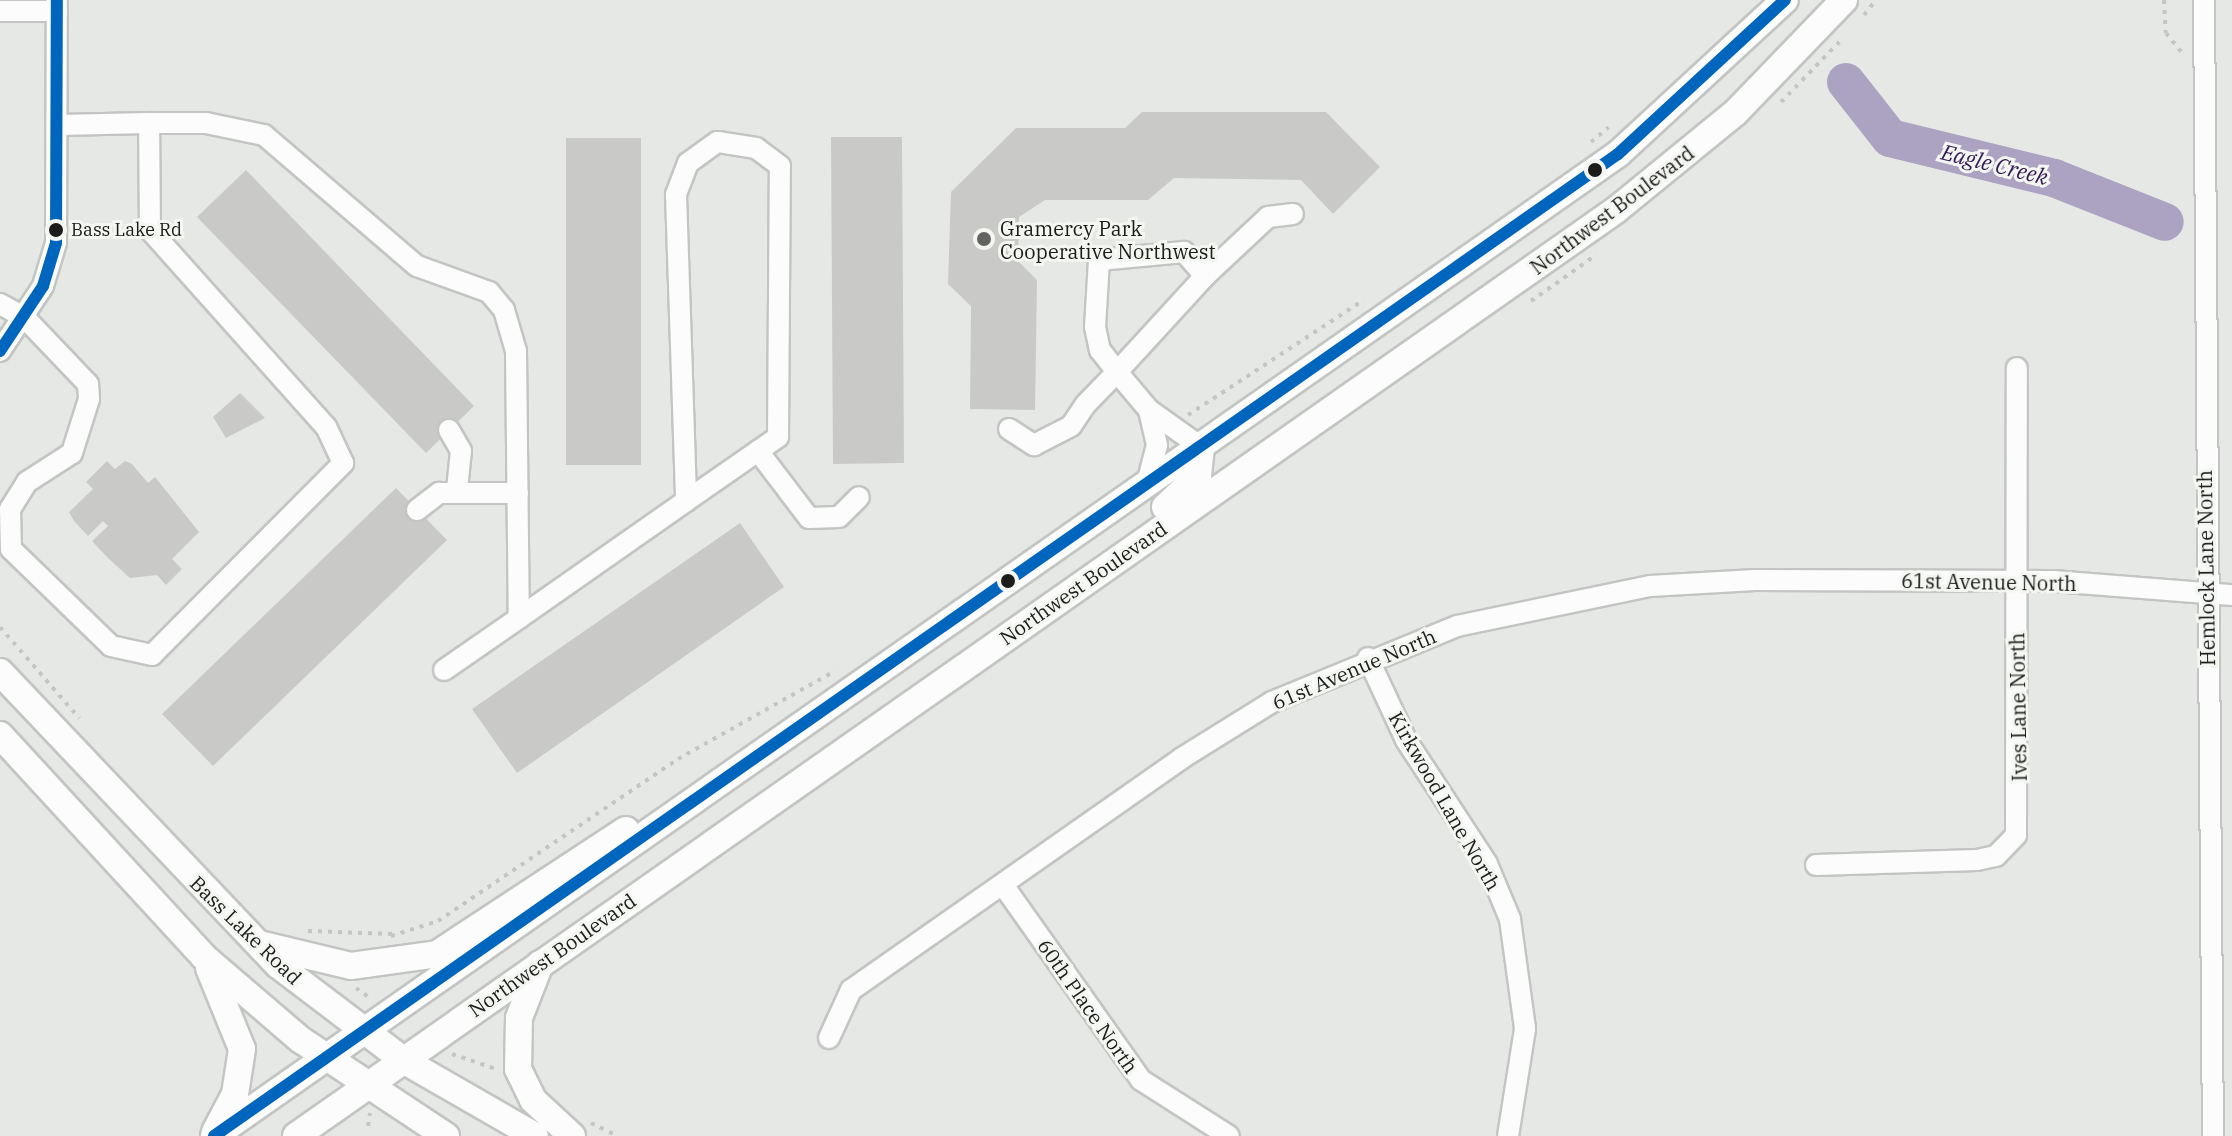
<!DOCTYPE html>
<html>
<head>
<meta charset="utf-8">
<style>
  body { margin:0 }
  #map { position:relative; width:2232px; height:1136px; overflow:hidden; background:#e6e8e5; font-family:"IBM Plex Serif",serif }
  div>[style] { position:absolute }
  .river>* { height:38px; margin:-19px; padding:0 19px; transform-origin:19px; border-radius:19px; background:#aca2c1 }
  .building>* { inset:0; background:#c9cac8 }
  .path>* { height:4px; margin-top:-2px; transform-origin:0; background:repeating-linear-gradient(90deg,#c5c6c4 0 4px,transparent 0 10px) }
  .roads { filter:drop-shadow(2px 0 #c3c5c3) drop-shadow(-2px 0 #c3c5c3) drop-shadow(0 2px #c3c5c3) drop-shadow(0 -2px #c3c5c3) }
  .minor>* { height:20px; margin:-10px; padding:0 10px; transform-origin:10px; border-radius:10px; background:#fbfcfb }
  .major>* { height:26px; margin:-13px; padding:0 13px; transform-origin:13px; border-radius:13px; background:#fbfcfb }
  .bus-1>* { height:12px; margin:-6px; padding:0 6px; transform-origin:6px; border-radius:6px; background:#0065bd }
  .dots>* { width:22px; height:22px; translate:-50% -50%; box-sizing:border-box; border:4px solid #f4f6f2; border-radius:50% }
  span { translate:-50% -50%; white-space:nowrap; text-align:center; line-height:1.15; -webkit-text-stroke:6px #f4f6f2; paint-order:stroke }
  .bus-label { font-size:18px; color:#1c1c1b }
  .left { translate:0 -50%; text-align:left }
  .street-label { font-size:20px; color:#1c1c1b }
  .poi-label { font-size:20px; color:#1c1c1b }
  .water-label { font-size:22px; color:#321b54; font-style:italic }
</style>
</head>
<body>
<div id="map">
  <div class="river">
    <i style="left:1846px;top:82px;width:71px;rotate:51.8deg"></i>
    <i style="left:1890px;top:138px;width:169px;rotate:13.7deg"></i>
    <i style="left:2054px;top:178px;width:119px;rotate:21.6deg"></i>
  </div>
  <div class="building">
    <i style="clip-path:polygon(1142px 112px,1326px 112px,1380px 167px,1333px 214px,1301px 180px,1174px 178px,1148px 200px,1045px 200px,1019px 217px,1018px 261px,1037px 280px,1035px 410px,970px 409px,971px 306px,948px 284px,951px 192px,1016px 128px,1125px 128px)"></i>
    <i style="clip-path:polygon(831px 137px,902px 137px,904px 463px,833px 464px)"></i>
    <i style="clip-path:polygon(566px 138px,641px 138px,641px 465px,566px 465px)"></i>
    <i style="clip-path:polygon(246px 170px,474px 406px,426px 453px,197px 217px)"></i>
    <i style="clip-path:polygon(240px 393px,265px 418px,226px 438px,213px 417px)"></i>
    <i style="clip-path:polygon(107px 461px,115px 469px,125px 461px,132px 464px,148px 483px,155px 477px,199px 532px,172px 559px,182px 569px,166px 585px,157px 575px,130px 578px,108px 558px,92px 541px,108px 526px,103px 521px,88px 536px,74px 521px,69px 512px,93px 489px,86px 482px)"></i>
    <i style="clip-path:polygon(396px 488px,447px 540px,213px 766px,162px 714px)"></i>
    <i style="clip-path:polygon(740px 523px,784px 587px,517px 773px,472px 709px)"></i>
  </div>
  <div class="path">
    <i style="left:2164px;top:0;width:33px;rotate:87deg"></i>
    <i style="left:2166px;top:33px;width:28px;rotate:51deg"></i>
    <i style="left:1864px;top:15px;width:19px;rotate:-51deg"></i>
    <i style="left:1781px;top:102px;width:88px;rotate:-45.9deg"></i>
    <i style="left:1591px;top:142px;width:23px;rotate:-40deg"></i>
    <i style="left:1531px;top:301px;width:80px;rotate:-35.3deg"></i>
    <i style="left:1188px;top:415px;width:210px;rotate:-33.2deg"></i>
    <i style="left:0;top:627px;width:121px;rotate:49deg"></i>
    <i style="left:308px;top:931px;width:86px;rotate:2deg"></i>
    <i style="left:391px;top:936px;width:49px;rotate:-17.7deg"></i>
    <i style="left:438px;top:921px;width:290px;rotate:-34deg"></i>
    <i style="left:678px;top:759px;width:180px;rotate:-29.3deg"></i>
    <i style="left:356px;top:988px;width:19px;rotate:36deg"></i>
    <i style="left:452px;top:1054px;width:46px;rotate:18.8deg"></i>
    <i style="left:591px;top:1123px;width:30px;rotate:26deg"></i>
    <i style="left:368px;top:1126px;width:13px;rotate:-81deg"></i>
  </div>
  <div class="roads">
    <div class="minor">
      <i style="left:2204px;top:0;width:1136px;rotate:89.55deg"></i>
      <i style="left:0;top:11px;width:57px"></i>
      <i style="left:58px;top:125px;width:91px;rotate:-1.3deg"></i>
      <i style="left:1205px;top:276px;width:86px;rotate:-43.1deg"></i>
      <i style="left:1268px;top:217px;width:25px;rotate:-7deg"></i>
      <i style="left:0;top:304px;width:29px;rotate:29deg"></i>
      <i style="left:25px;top:318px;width:91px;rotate:46.3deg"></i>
      <i style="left:88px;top:384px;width:15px;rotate:86deg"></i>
      <i style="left:89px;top:399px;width:57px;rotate:107.5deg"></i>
      <i style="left:72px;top:453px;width:54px;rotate:147.2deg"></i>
      <i style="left:27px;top:482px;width:32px;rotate:122deg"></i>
      <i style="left:10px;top:509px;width:40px;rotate:88.6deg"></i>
      <i style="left:11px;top:549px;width:139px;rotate:44.1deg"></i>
      <i style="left:111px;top:646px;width:42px;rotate:12.4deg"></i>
      <i style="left:152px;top:655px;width:271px;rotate:-45.1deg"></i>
      <i style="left:343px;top:463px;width:40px;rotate:-115deg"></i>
      <i style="left:326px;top:427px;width:264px;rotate:-131.8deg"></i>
      <i style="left:150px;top:230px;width:107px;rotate:-90.5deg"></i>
      <i style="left:149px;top:123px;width:57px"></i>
      <i style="left:206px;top:123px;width:59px;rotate:11.7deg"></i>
      <i style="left:264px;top:135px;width:201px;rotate:40.6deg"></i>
      <i style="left:417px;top:266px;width:77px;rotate:19.9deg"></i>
      <i style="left:489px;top:292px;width:23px;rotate:50deg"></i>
      <i style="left:504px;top:310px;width:43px;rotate:73.7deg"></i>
      <i style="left:516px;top:351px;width:267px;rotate:89.4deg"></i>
      <i style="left:519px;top:618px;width:204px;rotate:-35deg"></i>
      <i style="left:686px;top:501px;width:112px;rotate:-34.8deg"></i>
      <i style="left:778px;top:437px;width:271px;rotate:-89.6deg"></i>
      <i style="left:780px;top:166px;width:30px;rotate:-143deg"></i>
      <i style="left:756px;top:148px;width:39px;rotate:-171deg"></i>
      <i style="left:717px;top:142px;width:36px;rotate:144deg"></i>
      <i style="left:688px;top:163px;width:34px;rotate:111deg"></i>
      <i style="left:676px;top:195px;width:306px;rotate:88.1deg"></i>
      <i style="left:0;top:351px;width:78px;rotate:-56.5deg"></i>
      <i style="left:43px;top:286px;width:45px;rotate:-73.2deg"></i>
      <i style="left:56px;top:243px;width:243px;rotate:-89.8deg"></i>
      <i style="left:1009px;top:429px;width:30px;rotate:33deg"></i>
      <i style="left:1034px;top:445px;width:42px;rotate:-27.2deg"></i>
      <i style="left:1071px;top:426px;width:25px;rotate:-56deg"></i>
      <i style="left:1085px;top:405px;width:46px;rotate:-45.9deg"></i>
      <i style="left:1117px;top:372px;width:130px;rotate:-47.5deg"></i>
      <i style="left:1205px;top:276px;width:32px;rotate:-131deg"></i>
      <i style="left:1184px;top:252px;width:85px;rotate:174.6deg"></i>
      <i style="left:1099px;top:260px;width:67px;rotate:93.4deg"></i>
      <i style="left:1095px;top:327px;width:24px;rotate:78deg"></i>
      <i style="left:1100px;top:350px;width:28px;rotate:52deg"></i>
      <i style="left:1117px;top:372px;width:50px;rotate:49.9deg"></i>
      <i style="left:1149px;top:410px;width:64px;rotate:35.4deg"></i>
      <i style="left:449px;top:430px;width:24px;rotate:60deg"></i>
      <i style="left:461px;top:451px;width:39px;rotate:96deg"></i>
      <i style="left:758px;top:451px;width:84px;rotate:52.7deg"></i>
      <i style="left:809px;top:518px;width:30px;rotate:-2deg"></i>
      <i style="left:839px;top:517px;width:28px;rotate:-45deg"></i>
      <i style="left:1146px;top:487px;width:43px;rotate:-75.3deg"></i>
      <i style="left:1157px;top:445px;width:36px;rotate:-103deg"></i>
      <i style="left:417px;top:510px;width:28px;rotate:-38deg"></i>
      <i style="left:439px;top:493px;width:79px"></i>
      <i style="left:1368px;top:658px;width:90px;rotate:65.1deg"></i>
      <i style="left:1406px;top:740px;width:148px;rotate:56.8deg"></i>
      <i style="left:1487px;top:864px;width:60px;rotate:67.3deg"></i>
      <i style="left:1510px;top:919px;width:111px;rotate:82.2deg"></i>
      <i style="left:1525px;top:1029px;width:108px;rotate:99deg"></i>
      <i style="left:444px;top:670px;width:91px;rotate:-34.7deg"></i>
      <i style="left:1816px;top:865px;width:161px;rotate:-1.8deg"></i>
      <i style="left:1977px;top:860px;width:19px;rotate:-12deg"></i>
      <i style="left:1996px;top:856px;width:29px;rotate:-46deg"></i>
      <i style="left:2016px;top:835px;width:467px;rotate:-89.9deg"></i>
      <i style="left:1003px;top:885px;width:239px;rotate:54.7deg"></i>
      <i style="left:1141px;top:1080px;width:104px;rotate:32.5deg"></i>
      <i style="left:829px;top:1038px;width:53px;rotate:-65.4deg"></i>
      <i style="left:851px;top:990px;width:404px;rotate:-35deg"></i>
      <i style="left:1182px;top:758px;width:106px;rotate:-31.9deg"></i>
      <i style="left:1272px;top:702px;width:200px;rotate:-22.3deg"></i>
      <i style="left:1457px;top:626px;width:197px;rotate:-11.7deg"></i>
      <i style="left:1650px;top:586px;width:105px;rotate:-3.3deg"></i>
      <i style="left:1755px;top:580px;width:298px;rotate:0.2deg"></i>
      <i style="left:2053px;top:581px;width:180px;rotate:4.5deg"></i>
    </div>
    <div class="major">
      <i style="left:1165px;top:507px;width:45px;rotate:-43.2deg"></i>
      <i style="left:1198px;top:476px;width:29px;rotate:-84deg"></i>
      <i style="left:0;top:672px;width:404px;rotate:46.5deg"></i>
      <i style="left:278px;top:965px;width:157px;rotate:37.2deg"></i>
      <i style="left:403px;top:1060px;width:152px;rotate:29.9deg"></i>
      <i style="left:0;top:735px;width:301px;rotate:47.4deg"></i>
      <i style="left:204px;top:957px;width:128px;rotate:40.6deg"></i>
      <i style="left:301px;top:1040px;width:174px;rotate:33.5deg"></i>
      <i style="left:263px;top:945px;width:90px;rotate:13.4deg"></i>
      <i style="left:351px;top:966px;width:87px;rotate:-7.9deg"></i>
      <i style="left:437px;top:954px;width:226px;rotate:-33.3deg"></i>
      <i style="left:540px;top:964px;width:58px;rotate:111.3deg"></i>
      <i style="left:519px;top:1018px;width:51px;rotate:91.1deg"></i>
      <i style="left:518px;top:1069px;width:34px;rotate:64deg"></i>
      <i style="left:533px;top:1100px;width:53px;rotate:42.7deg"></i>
      <i style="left:209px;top:968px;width:87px;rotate:67.8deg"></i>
      <i style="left:242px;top:1049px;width:46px;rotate:98.8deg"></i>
      <i style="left:235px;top:1094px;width:43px;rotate:117.8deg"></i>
      <i style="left:214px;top:1136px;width:1713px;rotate:-34.97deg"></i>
      <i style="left:1618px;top:154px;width:227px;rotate:-42.7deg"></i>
      <i style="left:296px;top:1136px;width:1612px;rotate:-35.05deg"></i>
      <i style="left:1616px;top:210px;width:154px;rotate:-39.2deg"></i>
      <i style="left:1735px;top:113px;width:157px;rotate:-46deg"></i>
    </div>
  </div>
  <div class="bus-1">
    <i style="left:0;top:351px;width:78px;rotate:-56.5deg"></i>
    <i style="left:43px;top:286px;width:45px;rotate:-73.2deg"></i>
    <i style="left:56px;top:243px;width:243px;rotate:-89.8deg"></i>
    <i style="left:214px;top:1136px;width:1713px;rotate:-34.97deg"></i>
    <i style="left:1618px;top:154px;width:227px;rotate:-42.7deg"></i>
  </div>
  <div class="dots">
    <i style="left:1595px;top:170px;background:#1c1c1b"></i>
    <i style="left:56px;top:230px;background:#1c1c1b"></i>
    <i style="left:984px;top:239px;background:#636362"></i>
    <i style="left:1008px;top:581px;background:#1c1c1b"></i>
  </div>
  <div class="bus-label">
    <span class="left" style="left:71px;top:230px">Bass Lake Rd</span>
  </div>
  <div class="street-label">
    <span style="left:1612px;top:210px;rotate:-37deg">Northwest Boulevard</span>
    <span style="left:2206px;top:568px;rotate:-91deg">Hemlock Lane North</span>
    <span style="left:1989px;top:582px;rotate:1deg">61st Avenue North</span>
    <span style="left:1083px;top:583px;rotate:-35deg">Northwest Boulevard</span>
    <span style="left:1354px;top:669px;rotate:-23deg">61st Avenue North</span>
    <span style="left:2018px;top:707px;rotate:-91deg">Ives Lane North</span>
    <span style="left:1445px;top:801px;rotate:60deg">Kirkwood Lane North</span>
    <span style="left:246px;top:930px;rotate:44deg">Bass Lake Road</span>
    <span style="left:552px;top:955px;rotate:-35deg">Northwest Boulevard</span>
    <span style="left:1088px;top:1006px;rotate:55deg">60th Place North</span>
  </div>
  <div class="poi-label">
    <span class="left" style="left:1000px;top:240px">Gramercy Park<br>Cooperative Northwest</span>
  </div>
  <div class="water-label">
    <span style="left:1995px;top:164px;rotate:14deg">Eagle Creek</span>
  </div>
</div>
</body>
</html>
